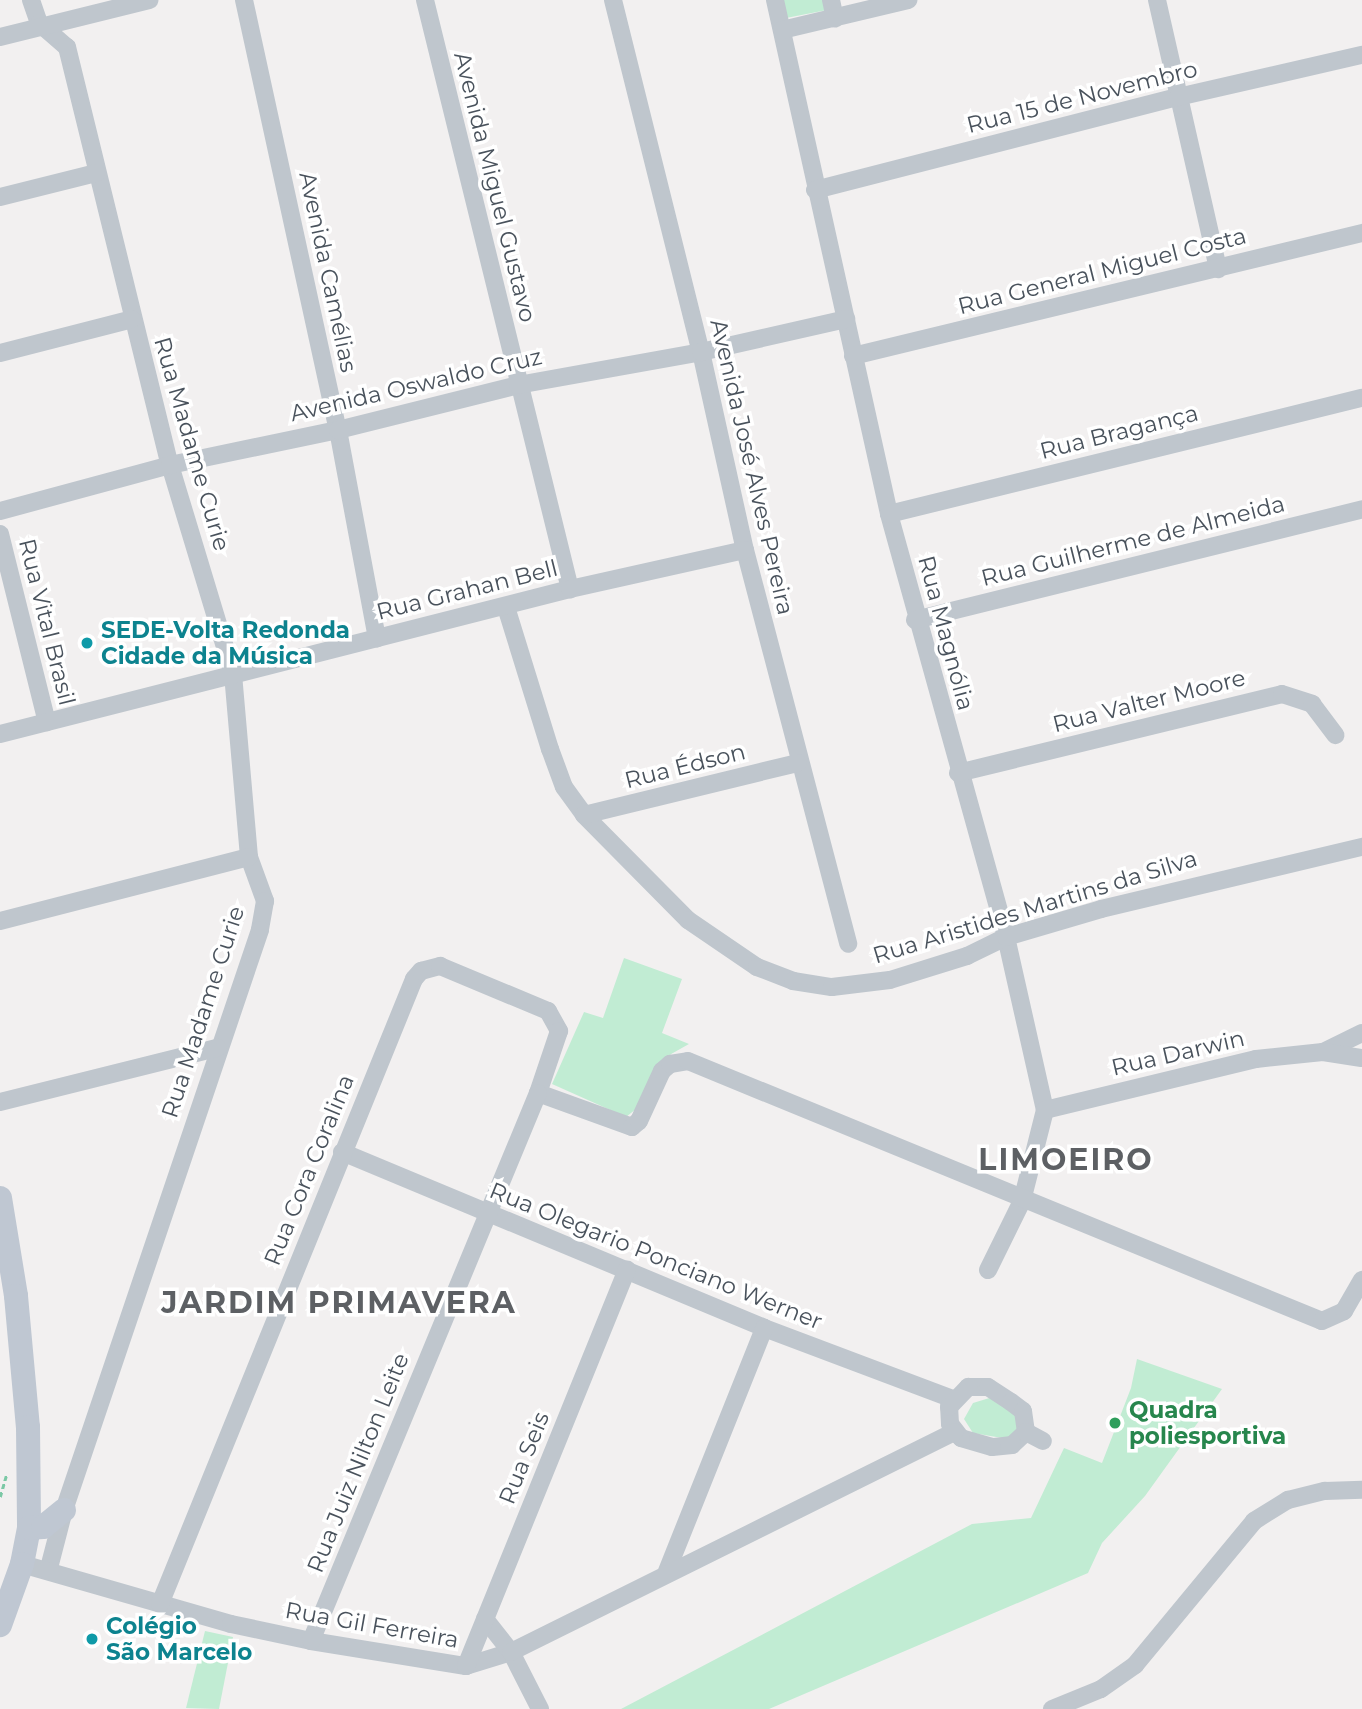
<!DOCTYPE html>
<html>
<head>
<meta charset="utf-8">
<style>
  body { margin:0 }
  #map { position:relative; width:1362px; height:1709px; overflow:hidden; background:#f2f0f0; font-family:Montserrat,sans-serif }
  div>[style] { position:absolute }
  .green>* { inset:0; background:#c1ecd3 }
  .path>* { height:2.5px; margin-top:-1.25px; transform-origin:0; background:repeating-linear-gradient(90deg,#7bc8a5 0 5px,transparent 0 8.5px) }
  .minor>* { height:18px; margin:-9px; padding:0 9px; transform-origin:9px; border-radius:9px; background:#bfc6cd }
  .secondary>* { height:24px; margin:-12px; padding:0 12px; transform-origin:12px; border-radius:12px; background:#bfc7d2 }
  .dots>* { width:19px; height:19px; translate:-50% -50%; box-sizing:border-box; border:4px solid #fff; border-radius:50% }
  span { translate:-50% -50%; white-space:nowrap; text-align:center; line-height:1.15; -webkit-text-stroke:7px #fff; paint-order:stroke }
  .street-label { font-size:23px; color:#49525c }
  .culture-label { font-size:23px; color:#0d838f; font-weight:700 }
  .left { translate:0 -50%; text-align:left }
  .leisure-label { font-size:23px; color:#27864d; font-weight:700 }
  .district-label { font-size:30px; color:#5d6064; font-weight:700; letter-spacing:2px }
</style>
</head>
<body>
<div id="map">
  <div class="green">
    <i style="clip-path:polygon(782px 0,825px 0,827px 10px,786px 18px)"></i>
    <i style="clip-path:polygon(624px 958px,682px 979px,662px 1033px,689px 1044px,664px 1058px,636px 1109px,626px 1117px,552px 1084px,584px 1012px,603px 1018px)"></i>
    <i style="clip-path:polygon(1137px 1359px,1222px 1389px,1145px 1496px,1102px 1543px,1088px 1573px,769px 1709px,621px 1709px,972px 1524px,1031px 1518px,1064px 1448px,1102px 1463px,1131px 1388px)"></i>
    <i style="clip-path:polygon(996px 1396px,1020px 1415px,1019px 1429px,1008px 1439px,973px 1433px,964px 1419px,973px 1403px)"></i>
    <i style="clip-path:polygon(205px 1631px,233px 1637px,219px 1709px,186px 1708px)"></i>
  </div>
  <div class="path">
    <i style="left:0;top:1497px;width:25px;rotate:-74deg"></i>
  </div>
  <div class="minor">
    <i style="left:31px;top:0;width:24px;rotate:71deg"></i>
    <i style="left:39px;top:23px;width:37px;rotate:41deg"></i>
    <i style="left:67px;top:47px;width:431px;rotate:76.2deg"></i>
    <i style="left:170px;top:465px;width:218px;rotate:73.2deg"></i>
    <i style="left:233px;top:674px;width:184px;rotate:85deg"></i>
    <i style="left:249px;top:857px;width:47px;rotate:70deg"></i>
    <i style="left:265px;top:901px;width:29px;rotate:100deg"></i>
    <i style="left:260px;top:930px;width:612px;rotate:108.67deg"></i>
    <i style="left:64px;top:1510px;width:60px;rotate:104.5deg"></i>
    <i style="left:244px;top:0;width:440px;rotate:77.7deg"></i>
    <i style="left:338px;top:430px;width:212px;rotate:79.4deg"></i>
    <i style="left:425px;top:0;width:607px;rotate:76.17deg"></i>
    <i style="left:613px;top:0;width:363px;rotate:76deg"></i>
    <i style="left:701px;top:352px;width:203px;rotate:77.5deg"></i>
    <i style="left:745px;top:550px;width:407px;rotate:75.3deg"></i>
    <i style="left:775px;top:0;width:526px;rotate:77.49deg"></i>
    <i style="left:889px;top:514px;width:439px;rotate:74.5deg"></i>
    <i style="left:1006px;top:937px;width:177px;rotate:77.3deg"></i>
    <i style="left:1045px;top:1110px;width:94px;rotate:104.2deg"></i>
    <i style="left:1022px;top:1201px;width:77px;rotate:116.2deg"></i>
    <i style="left:831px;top:0;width:19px;rotate:78deg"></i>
    <i style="left:1157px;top:0;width:276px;rotate:77.2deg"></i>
    <i style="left:782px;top:30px;width:130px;rotate:-13.4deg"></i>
    <i style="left:0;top:37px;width:154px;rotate:-13.9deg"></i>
    <i style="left:815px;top:190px;width:375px;rotate:-14.4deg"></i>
    <i style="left:1178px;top:97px;width:189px;rotate:-12.9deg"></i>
    <i style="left:0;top:197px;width:99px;rotate:-14deg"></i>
    <i style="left:0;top:353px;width:136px;rotate:-14.4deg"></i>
    <i style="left:853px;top:356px;width:524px;rotate:-13.59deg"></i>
    <i style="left:0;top:511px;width:176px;rotate:-15.1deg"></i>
    <i style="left:170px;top:465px;width:172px;rotate:-11.8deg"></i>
    <i style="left:338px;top:430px;width:186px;rotate:-14deg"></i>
    <i style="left:518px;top:385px;width:186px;rotate:-10.2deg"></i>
    <i style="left:701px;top:352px;width:149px;rotate:-12.8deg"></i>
    <i style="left:889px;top:514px;width:487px;rotate:-13.8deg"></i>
    <i style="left:0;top:534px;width:194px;rotate:76deg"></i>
    <i style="left:506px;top:607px;width:149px;rotate:72.8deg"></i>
    <i style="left:550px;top:749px;width:40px;rotate:69.8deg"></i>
    <i style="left:564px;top:787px;width:34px;rotate:54deg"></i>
    <i style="left:584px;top:815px;width:148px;rotate:45.3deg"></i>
    <i style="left:688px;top:920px;width:83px;rotate:34.3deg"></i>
    <i style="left:757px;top:967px;width:39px;rotate:21deg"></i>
    <i style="left:793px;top:981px;width:39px;rotate:9deg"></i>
    <i style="left:832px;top:987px;width:58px;rotate:-6.9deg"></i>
    <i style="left:890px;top:980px;width:81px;rotate:-17.3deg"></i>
    <i style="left:967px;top:956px;width:43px;rotate:-26deg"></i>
    <i style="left:1006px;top:937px;width:99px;rotate:-16.4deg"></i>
    <i style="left:1101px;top:909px;width:268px;rotate:-13.4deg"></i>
    <i style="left:915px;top:620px;width:461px;rotate:-13.9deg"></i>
    <i style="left:0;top:734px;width:588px;rotate:-14.27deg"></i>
    <i style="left:570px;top:589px;width:179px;rotate:-12.6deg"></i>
    <i style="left:958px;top:773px;width:333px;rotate:-13.7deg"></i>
    <i style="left:1282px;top:694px;width:32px;rotate:18deg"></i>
    <i style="left:1312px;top:704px;width:39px;rotate:53deg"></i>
    <i style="left:584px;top:815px;width:220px;rotate:-13.7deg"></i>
    <i style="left:0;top:921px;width:257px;rotate:-14.4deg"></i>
    <i style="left:1323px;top:1052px;width:43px;rotate:-26deg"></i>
    <i style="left:538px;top:1093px;width:100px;rotate:19.9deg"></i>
    <i style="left:632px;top:1127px;width:9px;rotate:-41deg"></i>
    <i style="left:639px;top:1121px;width:55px;rotate:-65.3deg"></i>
    <i style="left:662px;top:1071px;width:11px;rotate:-41deg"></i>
    <i style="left:670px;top:1064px;width:18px;rotate:-9deg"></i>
    <i style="left:688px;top:1061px;width:685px;rotate:22.3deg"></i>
    <i style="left:1322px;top:1321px;width:24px;rotate:-24deg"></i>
    <i style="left:1344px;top:1311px;width:36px;rotate:-60deg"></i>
    <i style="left:0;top:1102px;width:224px;rotate:-14deg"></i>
    <i style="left:1045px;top:1110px;width:217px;rotate:-13.6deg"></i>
    <i style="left:1256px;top:1059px;width:67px;rotate:-6deg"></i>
    <i style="left:1323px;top:1052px;width:39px;rotate:9deg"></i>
    <i style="left:342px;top:1152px;width:457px;rotate:22.6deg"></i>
    <i style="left:764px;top:1328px;width:202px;rotate:20.6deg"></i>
    <i style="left:968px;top:1387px;width:20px"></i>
    <i style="left:988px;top:1387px;width:27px;rotate:33deg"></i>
    <i style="left:1011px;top:1402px;width:15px;rotate:37deg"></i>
    <i style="left:1023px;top:1411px;width:21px;rotate:82deg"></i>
    <i style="left:1026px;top:1432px;width:19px;rotate:137deg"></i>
    <i style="left:1012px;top:1445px;width:20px;rotate:174deg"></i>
    <i style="left:992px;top:1447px;width:32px;rotate:-164deg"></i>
    <i style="left:961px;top:1438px;width:18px;rotate:-128deg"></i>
    <i style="left:950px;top:1424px;width:17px;rotate:-93deg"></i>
    <i style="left:949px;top:1407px;width:28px;rotate:-46deg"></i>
    <i style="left:1026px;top:1432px;width:19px;rotate:28deg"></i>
    <i style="left:22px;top:1564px;width:217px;rotate:16deg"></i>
    <i style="left:231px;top:1624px;width:82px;rotate:12deg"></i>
    <i style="left:311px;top:1641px;width:157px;rotate:9.2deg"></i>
    <i style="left:466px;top:1666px;width:47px;rotate:-17.3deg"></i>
    <i style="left:511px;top:1652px;width:64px;rotate:63deg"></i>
    <i style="left:667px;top:1571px;width:262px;rotate:-68.2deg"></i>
    <i style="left:160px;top:1604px;width:675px;rotate:-67.88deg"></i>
    <i style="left:414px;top:979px;width:11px;rotate:-49deg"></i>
    <i style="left:421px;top:971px;width:20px;rotate:-15deg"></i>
    <i style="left:440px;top:966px;width:117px;rotate:22.6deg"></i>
    <i style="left:548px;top:1011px;width:23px;rotate:61deg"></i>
    <i style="left:559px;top:1031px;width:65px;rotate:108.7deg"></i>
    <i style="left:538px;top:1093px;width:593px;rotate:112.5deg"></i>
    <i style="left:485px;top:1619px;width:42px;rotate:51.8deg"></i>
    <i style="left:511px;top:1652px;width:495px;rotate:-26.4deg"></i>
    <i style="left:466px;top:1666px;width:428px;rotate:-67.9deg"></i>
    <i style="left:1052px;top:1709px;width:53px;rotate:-22.2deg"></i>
    <i style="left:1101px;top:1689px;width:42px;rotate:-35.2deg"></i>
    <i style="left:1135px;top:1665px;width:187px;rotate:-50.4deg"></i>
    <i style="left:1254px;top:1521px;width:40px;rotate:-32deg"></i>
    <i style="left:1288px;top:1500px;width:38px;rotate:-14deg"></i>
    <i style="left:1325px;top:1491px;width:37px;rotate:-2deg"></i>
  </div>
  <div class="secondary">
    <i style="left:0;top:1198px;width:99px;rotate:80.7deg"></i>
    <i style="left:16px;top:1296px;width:132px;rotate:84.8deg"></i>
    <i style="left:28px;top:1427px;width:101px;rotate:89.4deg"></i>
    <i style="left:29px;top:1528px;width:37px;rotate:101deg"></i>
    <i style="left:22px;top:1564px;width:65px;rotate:109.8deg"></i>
    <i style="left:29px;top:1528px;width:14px;rotate:-4deg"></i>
    <i style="left:43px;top:1527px;width:27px;rotate:-39deg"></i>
  </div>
  <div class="dots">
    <i style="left:87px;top:643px;background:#0f9aa8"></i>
    <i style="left:1115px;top:1423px;background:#2e9e5b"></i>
    <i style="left:92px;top:1639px;background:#0f9aa8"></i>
  </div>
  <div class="street-label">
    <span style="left:1082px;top:97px;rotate:-14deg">Rua 15 de Novembro</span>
    <span style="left:495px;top:187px;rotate:76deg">Avenida Miguel Gustavo</span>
    <span style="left:1102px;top:271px;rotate:-14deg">Rua General Miguel Costa</span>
    <span style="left:328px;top:272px;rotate:78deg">Avenida Camélias</span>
    <span style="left:416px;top:385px;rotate:-13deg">Avenida Oswaldo Cruz</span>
    <span style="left:1119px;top:432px;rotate:-14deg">Rua Bragança</span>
    <span style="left:192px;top:444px;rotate:74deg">Rua Madame Curie</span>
    <span style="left:752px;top:467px;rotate:77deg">Avenida José Alves Pereira</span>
    <span style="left:1133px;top:541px;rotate:-14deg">Rua Guilherme de Almeida</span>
    <span style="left:467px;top:590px;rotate:-14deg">Rua Grahan Bell</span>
    <span style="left:47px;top:622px;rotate:76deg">Rua Vital Brasil</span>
    <span style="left:946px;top:633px;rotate:75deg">Rua Magnólia</span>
    <span style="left:1149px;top:701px;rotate:-14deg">Rua Valter Moore</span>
    <span style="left:685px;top:766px;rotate:-14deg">Rua Édson</span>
    <span style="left:1035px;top:907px;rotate:-17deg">Rua Aristides Martins da Silva</span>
    <span style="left:203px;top:1012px;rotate:-72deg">Rua Madame Curie</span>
    <span style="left:1178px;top:1053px;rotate:-13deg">Rua Darwin</span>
    <span style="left:309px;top:1170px;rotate:-68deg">Rua Cora Coralina</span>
    <span style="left:656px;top:1256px;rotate:22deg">Rua Olegario Ponciano Werner</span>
    <span style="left:524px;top:1458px;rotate:-68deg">Rua Seis</span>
    <span style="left:358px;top:1463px;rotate:-68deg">Rua Juiz Nilton Leite</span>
    <span style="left:372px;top:1625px;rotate:10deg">Rua Gil Ferreira</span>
  </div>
  <div class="culture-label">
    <span class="left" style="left:101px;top:643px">SEDE-Volta Redonda<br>Cidade da Música</span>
    <span class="left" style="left:106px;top:1639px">Colégio<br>São Marcelo</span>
  </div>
  <div class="leisure-label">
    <span class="left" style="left:1129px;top:1423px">Quadra<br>poliesportiva</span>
  </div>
  <div class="district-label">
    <span style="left:1066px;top:1160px">LIMOEIRO</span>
    <span style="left:339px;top:1303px">JARDIM PRIMAVERA</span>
  </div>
</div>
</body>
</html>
